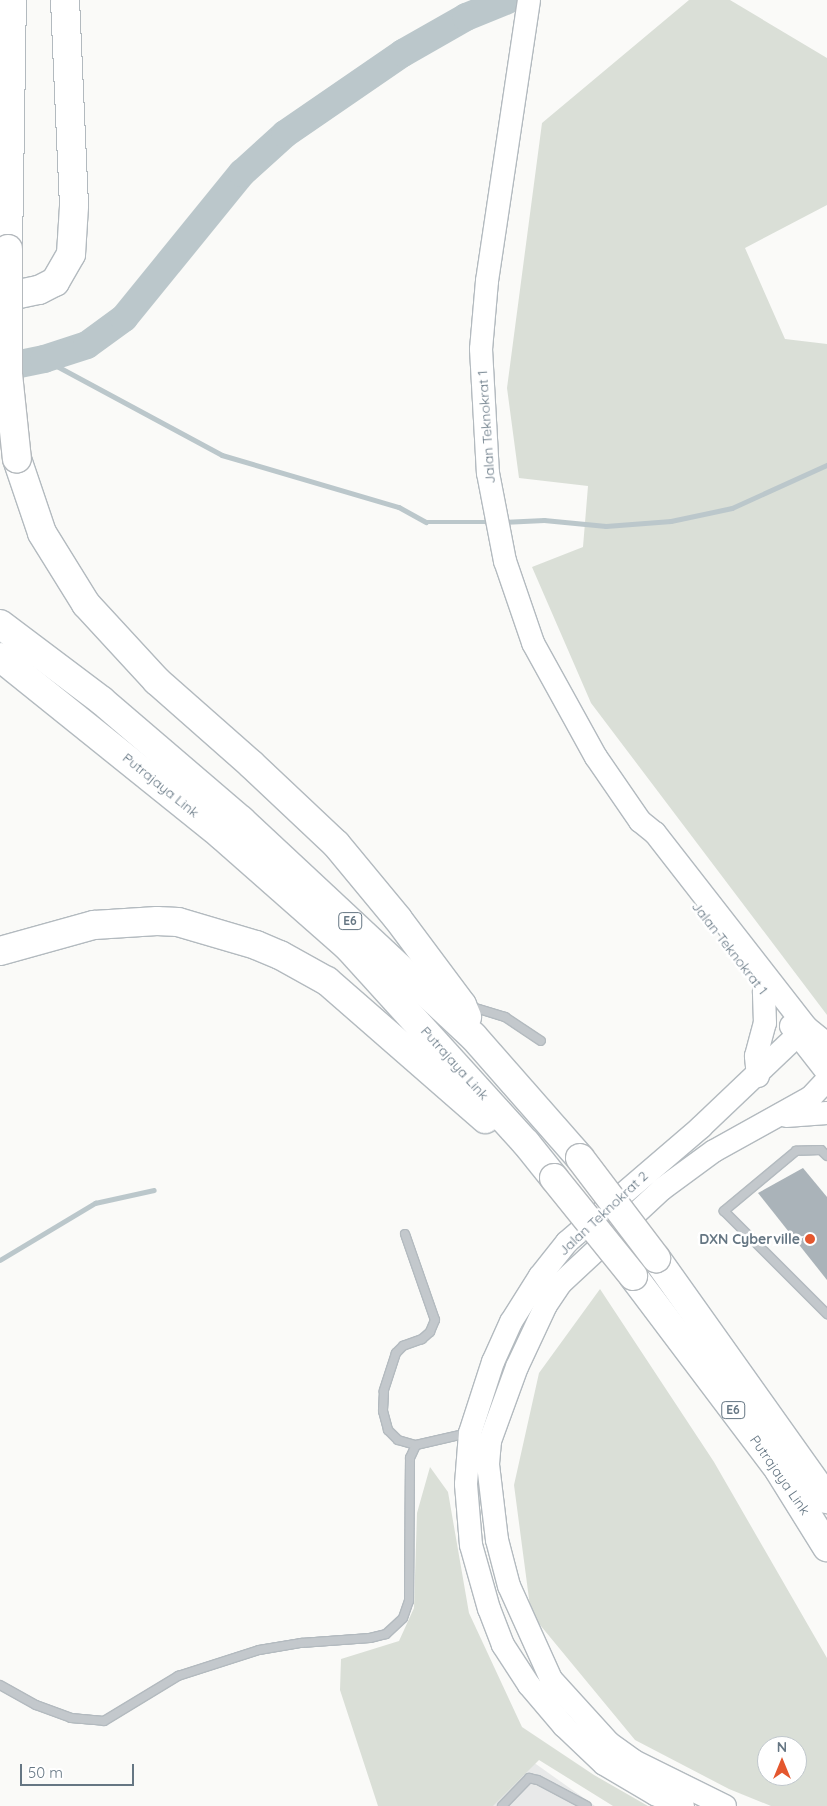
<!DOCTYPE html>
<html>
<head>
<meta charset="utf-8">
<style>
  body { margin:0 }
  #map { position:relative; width:827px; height:1806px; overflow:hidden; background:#fafaf8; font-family:Quicksand,sans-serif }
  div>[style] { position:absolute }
  .built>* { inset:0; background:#e8e9e9 }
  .green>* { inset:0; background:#dadfd7 }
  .stream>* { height:4.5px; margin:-2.25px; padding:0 2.25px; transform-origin:2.25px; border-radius:2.25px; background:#bbc7cb }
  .river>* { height:28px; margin:-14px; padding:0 14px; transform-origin:14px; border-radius:14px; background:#bbc7cb }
  .building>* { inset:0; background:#aab3b9 }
  .roads { filter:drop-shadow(1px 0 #b3babf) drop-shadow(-1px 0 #b3babf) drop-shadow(0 1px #b3babf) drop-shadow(0 -1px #b3babf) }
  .lane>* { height:8px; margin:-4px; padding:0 4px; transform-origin:4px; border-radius:4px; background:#c3c8cc }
  .secondary>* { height:22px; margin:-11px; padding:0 11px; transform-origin:11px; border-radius:11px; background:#fff }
  .highway>* { height:28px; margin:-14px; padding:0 14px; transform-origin:14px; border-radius:14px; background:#fff }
  .bridges { filter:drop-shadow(1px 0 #b4b9bd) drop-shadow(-1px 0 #b4b9bd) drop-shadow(0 1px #b4b9bd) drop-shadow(0 -1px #b4b9bd) }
  .highway-bridge>* { height:28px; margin:-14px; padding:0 14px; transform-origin:14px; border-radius:14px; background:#fff }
  .dots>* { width:14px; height:14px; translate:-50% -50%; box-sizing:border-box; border:2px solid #fff; border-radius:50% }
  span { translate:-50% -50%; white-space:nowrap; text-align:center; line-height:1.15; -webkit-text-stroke:5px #fff; paint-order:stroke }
  .shield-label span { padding:1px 4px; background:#fff; border:1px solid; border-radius:4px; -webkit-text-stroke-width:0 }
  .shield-label { font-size:12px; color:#657683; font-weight:700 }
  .street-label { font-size:14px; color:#657683 }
  .poi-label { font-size:14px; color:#657683; font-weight:700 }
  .right { translate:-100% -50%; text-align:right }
  .north { position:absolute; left:757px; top:1736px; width:50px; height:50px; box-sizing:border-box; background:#fff; border:1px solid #c1c8cd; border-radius:50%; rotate:0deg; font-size:14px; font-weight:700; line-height:20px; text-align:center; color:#657683 }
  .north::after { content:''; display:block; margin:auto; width:18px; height:22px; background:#e4572e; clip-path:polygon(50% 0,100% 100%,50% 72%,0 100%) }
  .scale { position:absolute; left:20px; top:1764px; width:114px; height:22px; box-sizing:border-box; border:2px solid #657683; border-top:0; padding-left:6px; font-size:15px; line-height:18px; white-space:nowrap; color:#657683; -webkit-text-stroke:4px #fff; paint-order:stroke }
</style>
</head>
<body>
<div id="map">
  <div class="built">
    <i style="clip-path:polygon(519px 1752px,595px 1806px,475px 1806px)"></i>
  </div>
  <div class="green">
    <i style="clip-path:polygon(689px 0,730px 0,827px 58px,827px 205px,745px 248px,785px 339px,827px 344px,827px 1015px,591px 703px,532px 567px,583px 547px,588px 486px,519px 478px,507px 388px,542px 123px)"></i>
    <i style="clip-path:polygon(evenodd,600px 1289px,714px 1462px,827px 1658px,827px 1806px,771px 1806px,729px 1789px,635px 1740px,531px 1614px,514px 1485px,539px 1373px,600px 1289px,767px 1746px,797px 1746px,797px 1776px,767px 1776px,767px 1746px)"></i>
    <i style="clip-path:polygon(430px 1467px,448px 1492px,469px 1613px,522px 1727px,594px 1775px,648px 1806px,613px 1806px,539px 1760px,493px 1806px,378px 1806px,340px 1690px,341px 1659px,399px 1641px,414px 1608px,417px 1513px)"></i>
  </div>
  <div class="stream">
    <i style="left:44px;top:359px;width:202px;rotate:28.3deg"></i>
    <i style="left:222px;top:455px;width:184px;rotate:16.4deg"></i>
    <i style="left:399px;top:507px;width:31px;rotate:29deg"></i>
    <i style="left:426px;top:522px;width:66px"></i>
    <i style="left:505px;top:522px;width:39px;rotate:-3deg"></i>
    <i style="left:544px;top:520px;width:62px;rotate:5.5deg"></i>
    <i style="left:606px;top:526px;width:65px;rotate:-4.4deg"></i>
    <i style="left:671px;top:521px;width:62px;rotate:-12deg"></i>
    <i style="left:732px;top:508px;width:104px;rotate:-24.4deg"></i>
    <i style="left:0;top:1260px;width:111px;rotate:-31deg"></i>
    <i style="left:95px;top:1203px;width:60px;rotate:-12.4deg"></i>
  </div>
  <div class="river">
    <i style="left:0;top:368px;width:45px;rotate:-11.6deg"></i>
    <i style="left:44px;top:359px;width:45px;rotate:-18deg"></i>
    <i style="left:87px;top:345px;width:46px;rotate:-36.1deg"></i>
    <i style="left:124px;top:318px;width:187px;rotate:-50.9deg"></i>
    <i style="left:242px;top:173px;width:58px;rotate:-42.2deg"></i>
    <i style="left:285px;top:134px;width:143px;rotate:-34.5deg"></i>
    <i style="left:403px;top:53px;width:73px;rotate:-29.7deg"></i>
    <i style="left:466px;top:17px;width:45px;rotate:-22deg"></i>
  </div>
  <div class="building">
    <i style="clip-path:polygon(803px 1168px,827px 1197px,827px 1280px,758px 1193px)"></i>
  </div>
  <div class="roads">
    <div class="lane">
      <i style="left:469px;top:1006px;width:38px;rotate:17deg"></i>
      <i style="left:505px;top:1017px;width:43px;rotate:33.7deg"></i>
      <i style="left:827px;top:1156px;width:8px;rotate:-135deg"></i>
      <i style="left:821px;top:1150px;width:25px;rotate:178deg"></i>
      <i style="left:796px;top:1151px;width:94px;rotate:140.2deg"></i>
      <i style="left:724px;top:1211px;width:146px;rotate:45deg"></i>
      <i style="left:405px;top:1234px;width:91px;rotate:70.8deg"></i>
      <i style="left:435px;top:1320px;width:13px;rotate:113deg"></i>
      <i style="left:430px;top:1332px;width:11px;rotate:139deg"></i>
      <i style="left:422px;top:1339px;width:20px;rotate:160deg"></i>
      <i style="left:403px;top:1346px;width:10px;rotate:135deg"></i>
      <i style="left:396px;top:1353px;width:40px;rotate:108deg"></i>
      <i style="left:384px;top:1391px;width:20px;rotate:93deg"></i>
      <i style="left:383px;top:1411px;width:20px;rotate:75deg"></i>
      <i style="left:388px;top:1430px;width:14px;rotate:45deg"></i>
      <i style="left:398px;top:1440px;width:19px;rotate:16deg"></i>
      <i style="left:0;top:1685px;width:41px;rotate:29.1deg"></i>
      <i style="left:36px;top:1705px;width:37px;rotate:20deg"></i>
      <i style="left:71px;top:1718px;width:33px;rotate:5deg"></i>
      <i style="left:104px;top:1721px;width:87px;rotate:-31.3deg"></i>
      <i style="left:178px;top:1676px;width:85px;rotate:-17.8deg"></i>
      <i style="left:259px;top:1650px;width:43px;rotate:-9.5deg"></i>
      <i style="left:301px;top:1643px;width:69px;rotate:-4.1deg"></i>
      <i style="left:370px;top:1638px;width:16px;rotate:-14deg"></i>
      <i style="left:386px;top:1634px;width:23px;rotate:-43deg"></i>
      <i style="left:403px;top:1618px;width:18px;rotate:-71deg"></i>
      <i style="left:409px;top:1601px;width:143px;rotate:-89.6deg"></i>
      <i style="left:410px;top:1458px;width:14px;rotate:-65deg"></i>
      <i style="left:416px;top:1445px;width:53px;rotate:-13deg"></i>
      <i style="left:502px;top:1806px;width:39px;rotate:-46deg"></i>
      <i style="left:529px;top:1778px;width:9px;rotate:13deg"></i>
      <i style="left:538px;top:1780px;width:55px;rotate:28deg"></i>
    </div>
    <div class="secondary">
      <i style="left:529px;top:0;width:284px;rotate:98.5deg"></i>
      <i style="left:487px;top:281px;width:68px;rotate:95deg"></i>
      <i style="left:481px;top:349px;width:124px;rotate:86.8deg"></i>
      <i style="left:488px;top:473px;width:90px;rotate:79.1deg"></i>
      <i style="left:505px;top:561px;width:87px;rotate:71.1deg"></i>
      <i style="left:533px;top:643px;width:130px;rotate:61.1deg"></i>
      <i style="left:596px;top:757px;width:78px;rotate:55.5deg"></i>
      <i style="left:640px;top:821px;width:19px;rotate:39deg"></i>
      <i style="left:655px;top:833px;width:246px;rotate:52.1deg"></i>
      <i style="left:806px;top:1027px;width:27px;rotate:39deg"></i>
      <i style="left:791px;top:1026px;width:58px;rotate:52deg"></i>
      <i style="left:758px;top:1076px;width:20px;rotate:-96deg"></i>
      <i style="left:756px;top:1056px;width:34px;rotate:-75deg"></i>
      <i style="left:765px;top:1023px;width:32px;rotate:-92deg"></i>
      <i style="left:786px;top:1116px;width:41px;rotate:-4.2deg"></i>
      <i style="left:683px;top:1806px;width:30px;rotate:-157deg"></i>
      <i style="left:655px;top:1794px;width:59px;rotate:-149.5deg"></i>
      <i style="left:604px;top:1764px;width:55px;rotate:-136.5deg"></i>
      <i style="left:564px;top:1726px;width:54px;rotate:-130.5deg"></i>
      <i style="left:529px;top:1685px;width:48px;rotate:-123deg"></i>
      <i style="left:503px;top:1645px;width:39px;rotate:-111deg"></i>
      <i style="left:489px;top:1609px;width:66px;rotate:-105.7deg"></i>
      <i style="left:471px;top:1545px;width:61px;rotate:-94.7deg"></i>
      <i style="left:466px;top:1484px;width:51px;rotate:-85.5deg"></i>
      <i style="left:470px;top:1433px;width:75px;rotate:-72.1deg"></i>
      <i style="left:493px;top:1362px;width:44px;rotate:-65.8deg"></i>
      <i style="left:511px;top:1322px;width:54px;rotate:-57.8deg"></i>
      <i style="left:540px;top:1276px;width:43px;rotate:-51.5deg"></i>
      <i style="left:567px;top:1242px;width:177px;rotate:-40.6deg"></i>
      <i style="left:701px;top:1127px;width:145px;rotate:-43.6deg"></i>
      <i style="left:725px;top:1806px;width:102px;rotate:-153.7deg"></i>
      <i style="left:634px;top:1761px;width:31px;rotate:-144deg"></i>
      <i style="left:609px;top:1743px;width:86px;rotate:-132.2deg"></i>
      <i style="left:551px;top:1679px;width:102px;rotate:-114.3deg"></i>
      <i style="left:509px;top:1586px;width:48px;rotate:-104.6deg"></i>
      <i style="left:497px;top:1540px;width:77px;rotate:-96.8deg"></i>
      <i style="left:488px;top:1464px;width:23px;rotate:-85deg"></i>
      <i style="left:490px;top:1441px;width:79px;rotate:-70deg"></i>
      <i style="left:517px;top:1367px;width:68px;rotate:-64.9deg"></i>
      <i style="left:546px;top:1305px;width:27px;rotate:-56deg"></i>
      <i style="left:561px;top:1283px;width:138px;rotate:-42.9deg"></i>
      <i style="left:662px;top:1189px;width:64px;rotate:-36.2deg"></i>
      <i style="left:714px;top:1151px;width:111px;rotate:-29.1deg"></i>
      <i style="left:811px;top:1097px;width:23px;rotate:-47deg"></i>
    </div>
    <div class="highway">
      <i style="left:8px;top:249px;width:249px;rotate:-89.1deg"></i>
      <i style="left:0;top:298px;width:40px;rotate:-12deg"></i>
      <i style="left:39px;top:290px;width:18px;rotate:-27deg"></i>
      <i style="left:55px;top:282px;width:32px;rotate:-60deg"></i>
      <i style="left:71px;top:254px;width:48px;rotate:-86.4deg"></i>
      <i style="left:74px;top:206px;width:206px;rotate:-92.5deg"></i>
      <i style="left:17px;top:459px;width:78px;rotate:71.3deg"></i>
      <i style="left:42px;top:533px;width:84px;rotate:58.2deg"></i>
      <i style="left:86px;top:604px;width:105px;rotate:47.3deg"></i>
      <i style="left:157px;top:681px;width:125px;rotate:41.4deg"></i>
      <i style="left:251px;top:764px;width:117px;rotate:43.3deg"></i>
      <i style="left:336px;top:844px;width:97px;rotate:50.4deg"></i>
      <i style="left:398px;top:919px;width:107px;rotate:53.3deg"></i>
      <i style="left:462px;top:1005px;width:13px;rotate:67deg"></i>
      <i style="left:0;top:624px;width:128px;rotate:37deg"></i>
      <i style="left:102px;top:701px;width:183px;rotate:40.6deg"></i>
      <i style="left:241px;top:820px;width:317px;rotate:43deg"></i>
      <i style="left:473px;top:1036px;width:162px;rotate:48.7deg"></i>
      <i style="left:0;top:657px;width:284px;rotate:38.8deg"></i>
      <i style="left:221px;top:835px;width:171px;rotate:41.4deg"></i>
      <i style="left:349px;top:948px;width:263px;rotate:47.8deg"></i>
      <i style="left:526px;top:1143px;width:45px;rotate:51.3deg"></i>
      <i style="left:0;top:951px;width:98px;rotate:-15.5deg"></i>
      <i style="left:94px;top:925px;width:63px;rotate:-3.6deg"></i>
      <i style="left:157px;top:921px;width:21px;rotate:3deg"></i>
      <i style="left:178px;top:922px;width:81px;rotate:16.4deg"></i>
      <i style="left:256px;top:945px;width:26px;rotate:23deg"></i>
      <i style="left:280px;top:955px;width:54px;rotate:29deg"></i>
      <i style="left:327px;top:981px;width:210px;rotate:41.1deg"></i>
      <i style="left:656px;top:1258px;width:296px;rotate:54.6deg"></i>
      <i style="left:633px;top:1276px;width:243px;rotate:53deg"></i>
      <i style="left:779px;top:1470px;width:91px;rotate:58.1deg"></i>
    </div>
  </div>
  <div class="bridges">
    <div class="highway-bridge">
      <i style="left:8px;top:249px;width:125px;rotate:90deg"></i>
      <i style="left:8px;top:374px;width:85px;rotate:84deg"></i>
      <i style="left:580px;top:1158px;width:126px;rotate:52.8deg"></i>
      <i style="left:554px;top:1178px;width:126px;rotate:51.1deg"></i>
    </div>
  </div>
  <div class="dots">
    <i style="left:810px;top:1239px;background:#e4572e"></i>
  </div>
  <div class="shield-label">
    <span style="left:350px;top:921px">E6</span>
    <span style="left:733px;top:1410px">E6</span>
  </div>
  <div class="street-label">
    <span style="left:486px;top:427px;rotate:-94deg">Jalan Teknokrat 1</span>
    <span style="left:161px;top:785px;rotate:39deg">Putrajaya Link</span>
    <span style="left:730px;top:948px;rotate:52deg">Jalan Teknokrat 1</span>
    <span style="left:455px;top:1063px;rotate:48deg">Putrajaya Link</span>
    <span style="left:603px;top:1213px;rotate:-43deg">Jalan Teknokrat 2</span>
    <span style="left:780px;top:1475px;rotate:55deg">Putrajaya Link</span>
  </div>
  <div class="poi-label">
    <span class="right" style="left:800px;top:1239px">DXN Cyberville</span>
  </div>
  <div class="north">N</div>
  <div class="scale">50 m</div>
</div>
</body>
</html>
